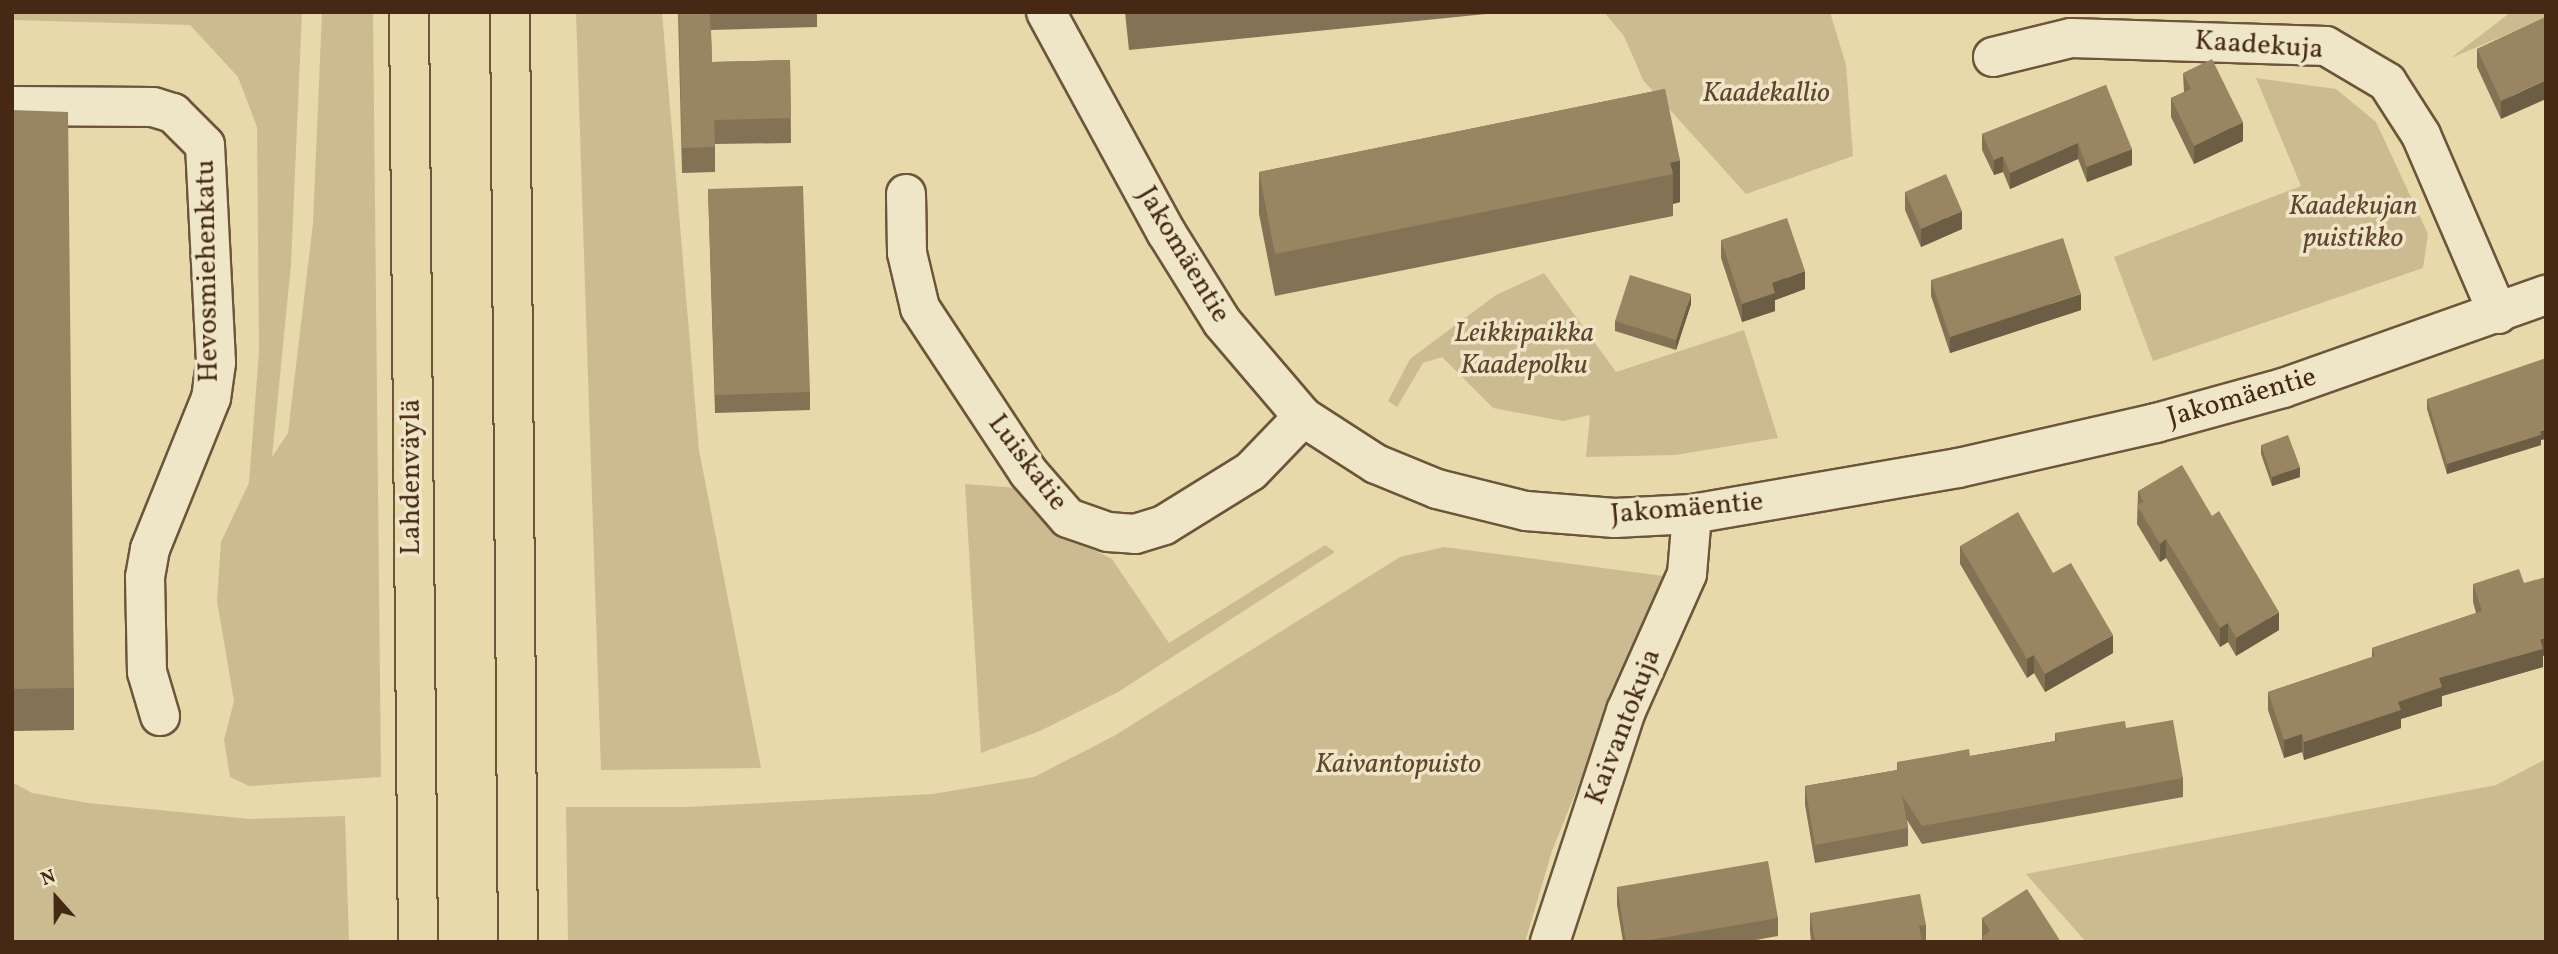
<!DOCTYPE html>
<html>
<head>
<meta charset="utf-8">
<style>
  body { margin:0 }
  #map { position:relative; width:2558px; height:954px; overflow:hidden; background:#e7d9a9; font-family:Vollkorn,serif }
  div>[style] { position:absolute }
  .green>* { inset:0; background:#ccbb90 }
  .roads { filter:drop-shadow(2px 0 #6e553a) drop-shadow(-2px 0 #6e553a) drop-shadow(0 2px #6e553a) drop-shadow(0 -2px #6e553a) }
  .street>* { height:38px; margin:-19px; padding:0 19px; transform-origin:19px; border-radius:19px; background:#efe6c7 }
  .secondary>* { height:38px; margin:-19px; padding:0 19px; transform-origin:19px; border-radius:19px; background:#efe6c7 }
  .highway>* { height:38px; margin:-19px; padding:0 19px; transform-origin:19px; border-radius:19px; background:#e7d9a9 }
  .wall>* { inset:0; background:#847254 }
  .shaded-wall>* { inset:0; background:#6c5d45 }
  .building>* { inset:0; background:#9a8562 }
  span { translate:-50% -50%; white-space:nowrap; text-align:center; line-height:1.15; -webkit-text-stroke:7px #efe6c7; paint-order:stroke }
  .street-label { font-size:28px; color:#462915 }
  .park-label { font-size:28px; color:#61462e; font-style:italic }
  .frame { position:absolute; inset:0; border:14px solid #462915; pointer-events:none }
  .north { position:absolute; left:21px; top:863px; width:70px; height:70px; -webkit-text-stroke:5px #efe6c7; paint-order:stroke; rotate:339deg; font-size:19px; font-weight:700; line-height:28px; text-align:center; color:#462915 }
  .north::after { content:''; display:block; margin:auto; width:24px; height:32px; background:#462915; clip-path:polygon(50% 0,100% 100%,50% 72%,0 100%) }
</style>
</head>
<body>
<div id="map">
  <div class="green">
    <i style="clip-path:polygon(12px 12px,302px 12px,291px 264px,272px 457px,288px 433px,313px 223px,322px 12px,373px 12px,381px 777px,249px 786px,230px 777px,224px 740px,234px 701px,217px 601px,221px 542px,249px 483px,259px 351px,257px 127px,238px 77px,190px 25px,12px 20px)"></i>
    <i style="clip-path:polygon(576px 12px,662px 12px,699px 450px,761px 768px,601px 770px)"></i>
    <i style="clip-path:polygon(1604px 12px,1830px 12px,1846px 65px,1853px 156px,1746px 194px,1643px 80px,1624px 36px)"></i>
    <i style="clip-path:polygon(2511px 12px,2546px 12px,2546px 18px,2451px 58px)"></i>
    <i style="clip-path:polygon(2256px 78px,2336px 89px,2376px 122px,2428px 234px,2423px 268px,2153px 361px,2114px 257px,2301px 186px)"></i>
    <i style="clip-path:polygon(1544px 273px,1616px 372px,1744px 330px,1778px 438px,1675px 455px,1586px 457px,1590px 415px,1563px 421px,1493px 408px,1442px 357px,1423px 363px,1397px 407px,1388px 401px,1410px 359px,1496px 295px)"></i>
    <i style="clip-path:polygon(965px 484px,1018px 488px,1074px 540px,1112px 559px,1169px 643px,1325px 545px,1335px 552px,1118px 692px,1040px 731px,981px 753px)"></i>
    <i style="clip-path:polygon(1444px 547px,1663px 576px,1552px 851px,1525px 942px,568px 942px,566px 807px,687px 807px,933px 794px,1034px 777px,1114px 736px,1400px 557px)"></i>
    <i style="clip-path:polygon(2546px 759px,2546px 942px,2086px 942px,2026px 874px,2496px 785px)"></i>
    <i style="clip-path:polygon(12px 782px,32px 793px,88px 803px,250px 819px,345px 816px,349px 942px,12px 942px)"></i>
  </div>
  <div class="roads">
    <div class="street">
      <i style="left:1993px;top:57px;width:80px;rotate:-13.7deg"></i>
      <i style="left:2071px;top:38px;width:255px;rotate:1.8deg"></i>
      <i style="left:2326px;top:46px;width:71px;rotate:30.5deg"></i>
      <i style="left:2387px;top:82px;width:63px;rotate:57.3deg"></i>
      <i style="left:2421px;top:135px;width:195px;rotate:66.7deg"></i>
      <i style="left:12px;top:106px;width:141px;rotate:0.4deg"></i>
      <i style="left:153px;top:107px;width:21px;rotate:17deg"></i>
      <i style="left:173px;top:113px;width:45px;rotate:45deg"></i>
      <i style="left:205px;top:145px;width:218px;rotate:87.1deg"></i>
      <i style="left:216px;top:363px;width:35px;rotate:98deg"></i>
      <i style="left:211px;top:398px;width:163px;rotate:112deg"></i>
      <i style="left:150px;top:549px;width:28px;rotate:100deg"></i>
      <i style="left:145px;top:577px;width:95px;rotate:88.8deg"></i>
      <i style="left:147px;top:672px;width:46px;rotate:73.5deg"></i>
      <i style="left:906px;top:194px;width:59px;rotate:89deg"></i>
      <i style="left:907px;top:253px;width:57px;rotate:76.7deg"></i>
      <i style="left:920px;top:308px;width:196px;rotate:56.6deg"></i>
      <i style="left:1028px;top:472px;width:61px;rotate:49deg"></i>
      <i style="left:1068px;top:518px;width:42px;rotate:19.3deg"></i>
      <i style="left:1108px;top:532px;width:27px;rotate:4deg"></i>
      <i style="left:1135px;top:534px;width:30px;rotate:-17deg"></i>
      <i style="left:1164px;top:525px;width:102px;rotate:-31.8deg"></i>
      <i style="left:1251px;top:471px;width:75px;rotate:-46.1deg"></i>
      <i style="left:1550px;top:942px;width:243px;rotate:-71.8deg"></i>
      <i style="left:1626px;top:711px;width:150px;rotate:-66deg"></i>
      <i style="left:1687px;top:574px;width:60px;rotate:-85.2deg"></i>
    </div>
    <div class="secondary">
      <i style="left:1046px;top:12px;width:251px;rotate:61.4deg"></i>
      <i style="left:1166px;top:232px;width:106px;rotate:58.1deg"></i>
      <i style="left:1222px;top:322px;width:125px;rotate:49.5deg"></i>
      <i style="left:1303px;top:417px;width:87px;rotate:32.8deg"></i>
      <i style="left:1376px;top:464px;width:66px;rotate:22.3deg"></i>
      <i style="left:1437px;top:489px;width:92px;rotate:13.9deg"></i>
      <i style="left:1526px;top:511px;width:89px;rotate:4.5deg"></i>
      <i style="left:1615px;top:518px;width:77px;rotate:-3deg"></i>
      <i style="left:1692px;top:514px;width:270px;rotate:-9.8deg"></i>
      <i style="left:1958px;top:468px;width:203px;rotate:-12.8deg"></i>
      <i style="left:2156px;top:423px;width:132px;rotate:-15.4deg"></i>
      <i style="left:2283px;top:388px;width:279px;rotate:-19.5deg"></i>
    </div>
    <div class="highway">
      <i style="left:409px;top:12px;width:930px;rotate:89.45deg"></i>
      <i style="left:510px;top:12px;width:930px;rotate:89.51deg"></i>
    </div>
  </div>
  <div class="wall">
    <i style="clip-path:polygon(678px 12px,817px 12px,817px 27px,711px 30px,712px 62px,790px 60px,791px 143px,715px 144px,715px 172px,682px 173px)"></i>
    <i style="clip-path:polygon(1125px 12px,1506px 12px,1129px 50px)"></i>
    <i style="clip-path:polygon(2546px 17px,2501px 119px,2477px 67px,2477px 49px)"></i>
    <i style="clip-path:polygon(2183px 73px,2243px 141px,2194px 164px,2171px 117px,2171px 98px,2184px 92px)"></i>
    <i style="clip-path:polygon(2106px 85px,2132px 165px,2087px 182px,2078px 159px,2010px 189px,2003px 172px,1994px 175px,1982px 150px,1982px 134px)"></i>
    <i style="clip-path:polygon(1665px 89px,1680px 202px,1673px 204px,1673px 216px,1275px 296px,1259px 214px,1259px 172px)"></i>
    <i style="clip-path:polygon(12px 110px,74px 688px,74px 730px,12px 731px)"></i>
    <i style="clip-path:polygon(708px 189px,810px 392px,810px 410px,715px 413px)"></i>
    <i style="clip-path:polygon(1905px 192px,1962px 229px,1921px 247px,1905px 210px)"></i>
    <i style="clip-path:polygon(1721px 240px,1805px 289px,1775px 300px,1775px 311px,1742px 322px,1721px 258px)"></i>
    <i style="clip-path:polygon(1931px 280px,2081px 310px,1950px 353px,1931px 296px)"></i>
    <i style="clip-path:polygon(1691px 304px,1676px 350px,1615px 331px,1615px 321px)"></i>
    <i style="clip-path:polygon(2427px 399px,2541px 440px,2541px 445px,2447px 474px,2427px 409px)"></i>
    <i style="clip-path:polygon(2261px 445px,2300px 477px,2272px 486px,2261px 454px)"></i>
    <i style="clip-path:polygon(2138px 491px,2279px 630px,2236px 656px,2228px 642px,2220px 647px,2166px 558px,2160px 562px,2137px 524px)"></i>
    <i style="clip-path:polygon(1960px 546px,2053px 573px,2113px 653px,2045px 692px,2034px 673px,2027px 678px,1960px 564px)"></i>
    <i style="clip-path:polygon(2473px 584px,2543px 656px,2543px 667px,2442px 696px,2442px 706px,2401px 719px,2401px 728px,2304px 760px,2302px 752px,2284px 758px,2268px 710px,2268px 692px,2372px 657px,2372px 648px,2476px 613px,2473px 602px)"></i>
    <i style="clip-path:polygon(2126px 728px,2183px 778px,2183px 797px,1922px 844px,1907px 820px,1908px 828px,1908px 846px,1815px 863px,1805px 805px,1805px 786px,1897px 770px,1897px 762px,1970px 756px,2055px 741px,2055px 733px)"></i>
    <i style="clip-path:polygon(1617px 887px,1778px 918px,1778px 936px,1745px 942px,1623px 942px,1617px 905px)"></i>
    <i style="clip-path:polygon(1810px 913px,1926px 925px,1926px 942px,1811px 942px,1810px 931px)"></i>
    <i style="clip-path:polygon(1982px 918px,2061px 942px,1982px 942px)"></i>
  </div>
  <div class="shaded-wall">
    <i style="clip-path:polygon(2546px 80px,2546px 99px,2501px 119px,2501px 101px)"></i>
    <i style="clip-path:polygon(2243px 122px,2243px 141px,2194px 164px,2194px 146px)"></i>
    <i style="clip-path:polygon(2078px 143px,2078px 159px,2010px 189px,2010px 173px)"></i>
    <i style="clip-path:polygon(2132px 149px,2132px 165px,2087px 182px,2087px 167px)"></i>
    <i style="clip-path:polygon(2003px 156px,2003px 172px,1994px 175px,1994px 160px)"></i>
    <i style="clip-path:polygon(1680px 160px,1680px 202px,1673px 204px,1673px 174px,1670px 163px)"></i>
    <i style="clip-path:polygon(1962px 211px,1962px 229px,1921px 247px,1921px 229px)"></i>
    <i style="clip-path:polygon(1805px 271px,1805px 289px,1775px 300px,1775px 311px,1742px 322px,1742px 304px,1772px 283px)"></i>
    <i style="clip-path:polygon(1691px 294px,1691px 304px,1676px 350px,1676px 340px)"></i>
    <i style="clip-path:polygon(2081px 294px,2081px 310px,1950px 353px,1950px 337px)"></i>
    <i style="clip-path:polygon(2546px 429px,2546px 439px,2541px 440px,2541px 445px,2447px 474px,2447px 464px)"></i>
    <i style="clip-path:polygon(2300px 467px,2300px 477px,2272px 486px,2272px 477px)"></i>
    <i style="clip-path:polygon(2166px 539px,2166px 558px,2160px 562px,2160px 544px)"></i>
    <i style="clip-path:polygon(2279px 612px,2279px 630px,2236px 656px,2236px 638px)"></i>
    <i style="clip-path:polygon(2228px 623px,2228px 642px,2220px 647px,2220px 628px)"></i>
    <i style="clip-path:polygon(2113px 635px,2113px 653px,2045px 692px,2045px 674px)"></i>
    <i style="clip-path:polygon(2546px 637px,2546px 655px,2543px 656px,2543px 667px,2442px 696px,2442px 706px,2401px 719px,2401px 728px,2304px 760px,2304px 742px,2398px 702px,2439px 678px)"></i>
    <i style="clip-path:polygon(2034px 655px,2034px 673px,2027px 678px,2027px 659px)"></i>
    <i style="clip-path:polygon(2302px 734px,2302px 752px,2284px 758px,2284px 740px)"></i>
  </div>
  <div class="building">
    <i style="clip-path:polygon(679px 12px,710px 12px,712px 62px,790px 60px,791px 118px,714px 120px,715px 147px,682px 148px)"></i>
    <i style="clip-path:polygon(2546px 17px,2546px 80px,2501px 101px,2477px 49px)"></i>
    <i style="clip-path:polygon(2212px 59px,2243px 122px,2194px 146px,2171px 98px,2191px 89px,2183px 73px)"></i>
    <i style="clip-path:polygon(2106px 85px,2132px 149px,2087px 167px,2078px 143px,2010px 173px,2003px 156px,1994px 160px,1982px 134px)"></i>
    <i style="clip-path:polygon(1665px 89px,1680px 160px,1670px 163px,1673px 174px,1275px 254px,1259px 172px)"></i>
    <i style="clip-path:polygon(12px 110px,68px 112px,74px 688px,12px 689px)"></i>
    <i style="clip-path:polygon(1946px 174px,1962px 211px,1921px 229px,1905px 192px)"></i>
    <i style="clip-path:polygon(803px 186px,810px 392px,715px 395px,708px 189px)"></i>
    <i style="clip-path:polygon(1787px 218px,1805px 271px,1772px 283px,1775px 293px,1742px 304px,1721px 240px)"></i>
    <i style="clip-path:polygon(2063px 238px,2081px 294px,1950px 337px,1931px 280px)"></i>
    <i style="clip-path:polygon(1630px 275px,1691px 294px,1676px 340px,1615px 321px)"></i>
    <i style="clip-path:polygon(2546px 358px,2546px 429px,2540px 431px,2541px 435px,2447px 464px,2427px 399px)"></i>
    <i style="clip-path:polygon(2288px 435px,2300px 467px,2272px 477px,2261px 445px)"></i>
    <i style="clip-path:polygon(2182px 465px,2212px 516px,2219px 511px,2279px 612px,2236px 638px,2228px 623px,2220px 628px,2166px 539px,2160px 544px,2137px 505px,2144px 502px,2138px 491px)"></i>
    <i style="clip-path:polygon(2018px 512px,2053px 573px,2071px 563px,2113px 635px,2045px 674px,2034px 655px,2027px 659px,1960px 546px)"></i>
    <i style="clip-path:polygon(2519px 569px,2524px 583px,2546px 577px,2546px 637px,2540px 639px,2543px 649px,2439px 678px,2442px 687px,2398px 702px,2401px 710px,2304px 742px,2302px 734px,2284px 740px,2268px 692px,2375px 656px,2372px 648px,2482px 611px,2473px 584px)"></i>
    <i style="clip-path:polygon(2173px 720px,2183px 778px,1922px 826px,1902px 795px,1908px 828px,1815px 845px,1805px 786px,1898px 770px,1897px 762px,1943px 754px,1969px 749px,1970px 756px,2057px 741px,2055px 733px,2106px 724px,2125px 721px,2126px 728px)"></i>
    <i style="clip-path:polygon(1768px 861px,1778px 918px,1638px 942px,1626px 942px,1617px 887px)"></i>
    <i style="clip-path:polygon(2027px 889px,2061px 942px,1985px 942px,1982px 937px,1990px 931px,1982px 918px)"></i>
    <i style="clip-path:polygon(1920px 894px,1926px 925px,1919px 926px,1922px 942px,1815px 942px,1810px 913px)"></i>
  </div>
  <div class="street-label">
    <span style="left:2259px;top:46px;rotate:4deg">Kaadekuja</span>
    <span style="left:1183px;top:255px;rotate:59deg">Jakomäentie</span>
    <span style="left:208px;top:271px;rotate:-91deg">Hevosmiehenkatu</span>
    <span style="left:2242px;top:398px;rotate:-16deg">Jakomäentie</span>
    <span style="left:1027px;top:463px;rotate:53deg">Luiskatie</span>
    <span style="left:412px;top:477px;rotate:-90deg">Lahdenväylä</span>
    <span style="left:1687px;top:509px;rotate:-5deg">Jakomäentie</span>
    <span style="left:1624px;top:727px;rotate:-69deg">Kaivantokuja</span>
  </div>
  <div class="park-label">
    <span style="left:1766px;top:94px">Kaadekallio</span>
    <span style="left:2353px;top:223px">Kaadekujan<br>puistikko</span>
    <span style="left:1524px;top:350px">Leikkipaikka<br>Kaadepolku</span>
    <span style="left:1398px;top:765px">Kaivantopuisto</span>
  </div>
  <div class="frame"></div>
  <div class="north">N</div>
</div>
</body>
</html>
